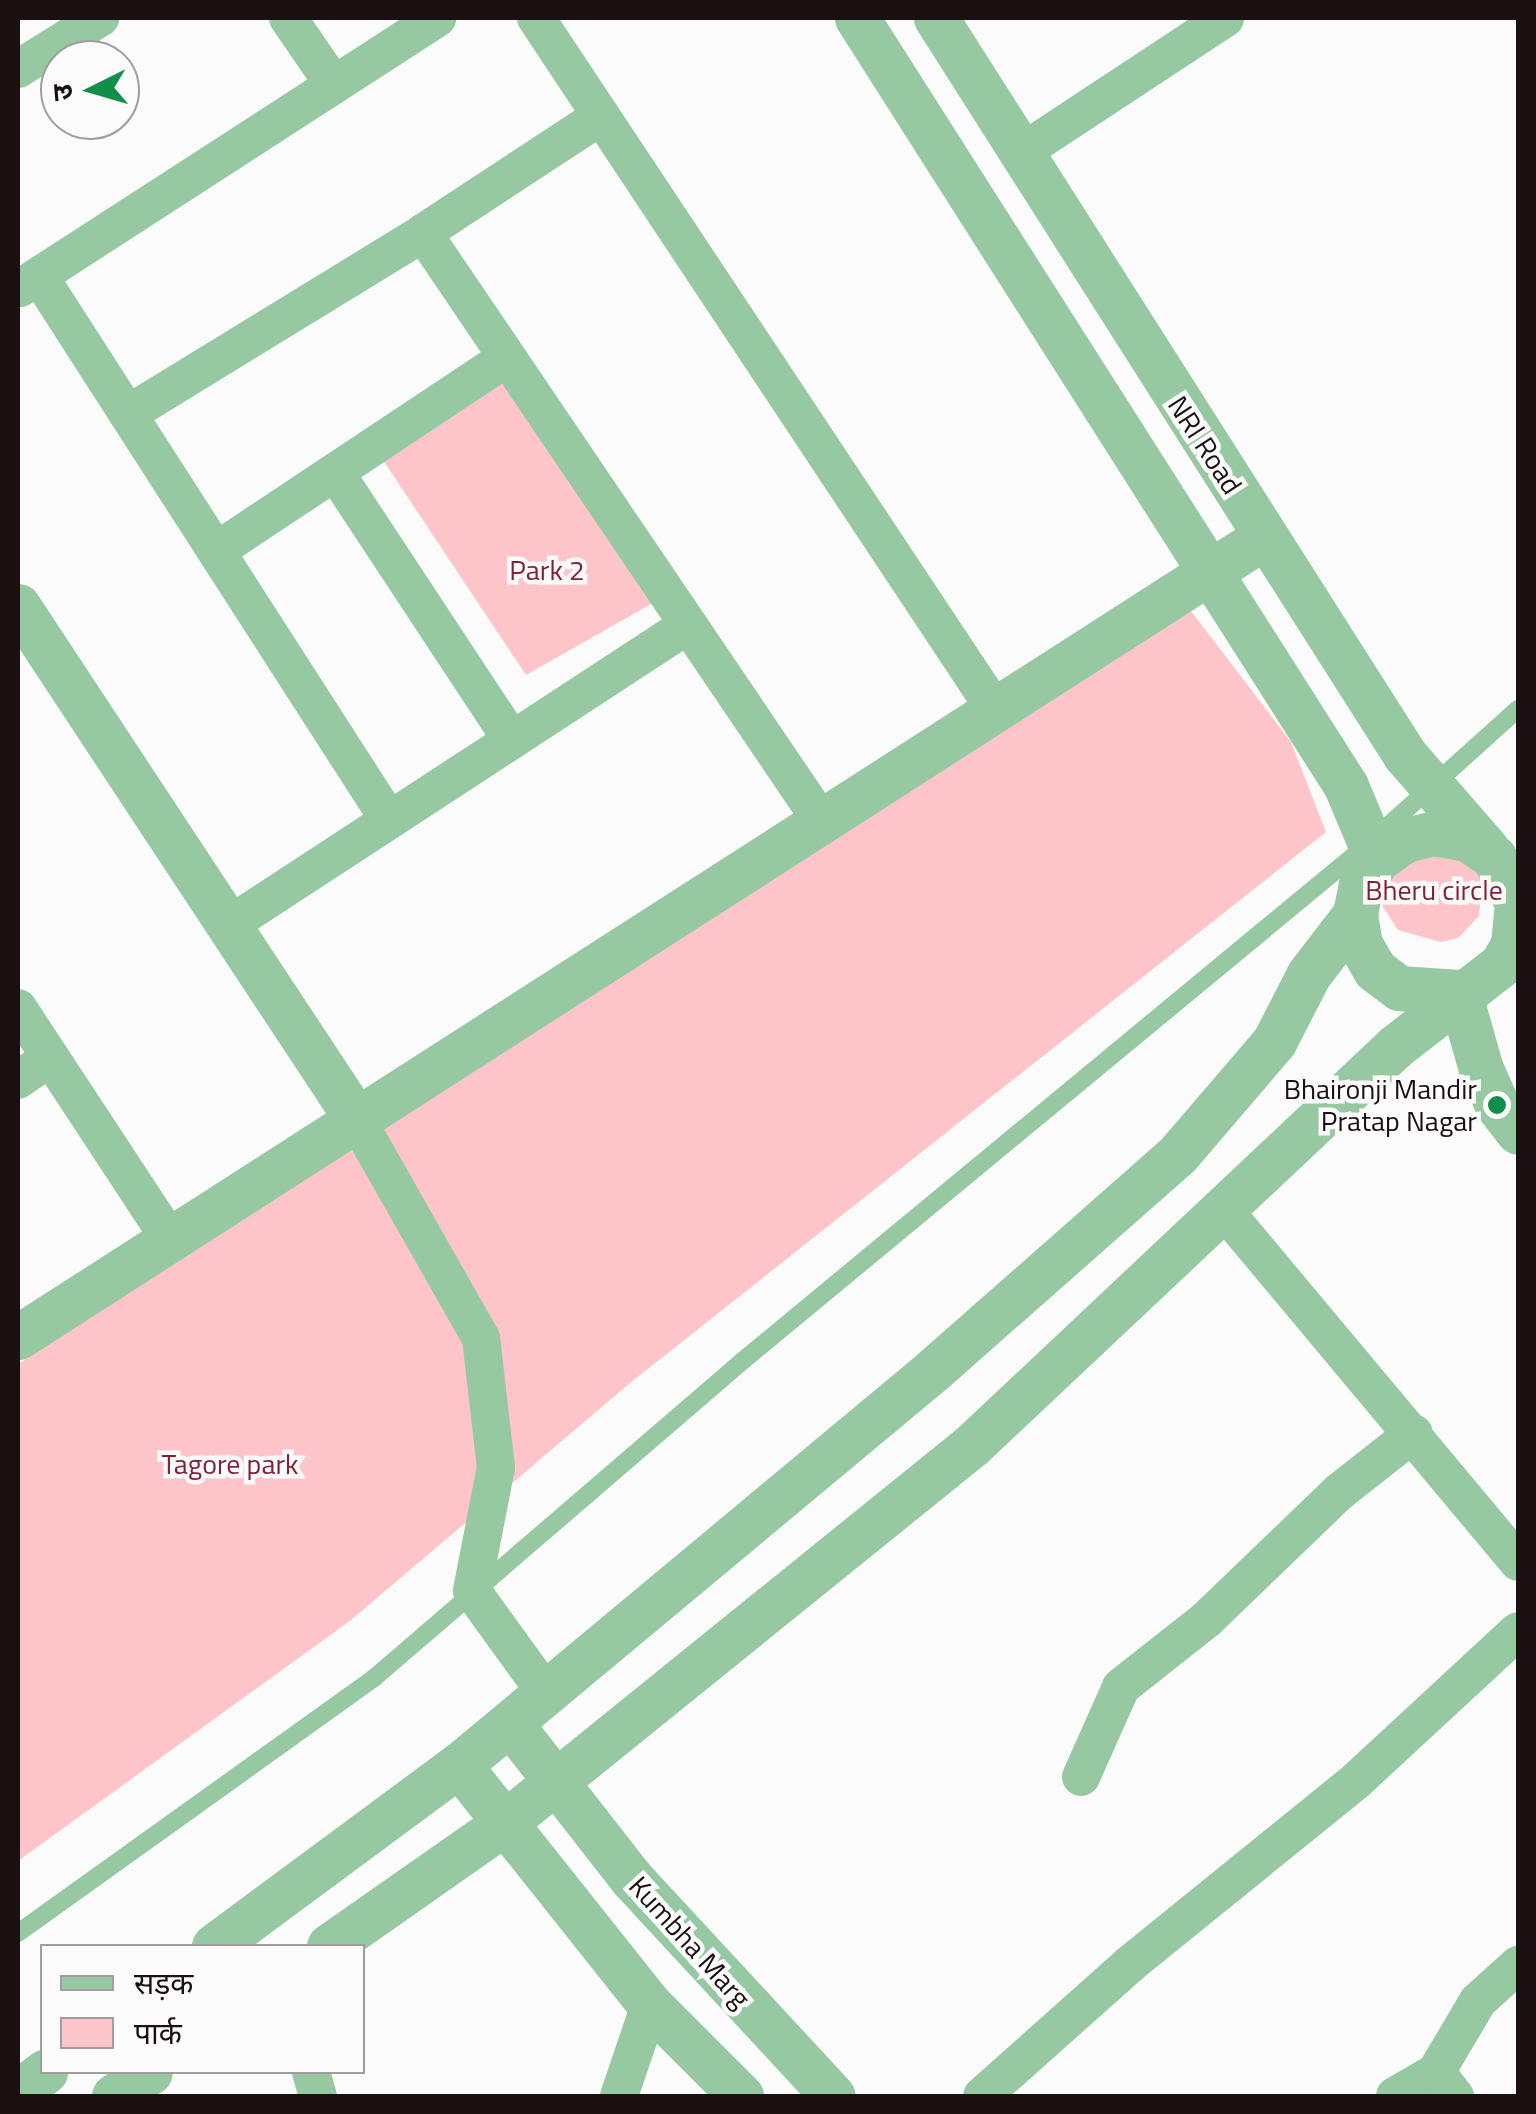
<!DOCTYPE html>
<html>
<head>
<meta charset="utf-8">
<style>
  body { margin:0 }
  #map { position:relative; width:1536px; height:2114px; overflow:hidden; background:#fbfbfb; font-family:"Titillium Web","Noto Sans Devanagari",sans-serif }
  div>[style] { position:absolute }
  .green>* { inset:0; background:#fdc5c9 }
  .service>* { height:18px; margin:-9px; padding:0 9px; transform-origin:9px; border-radius:9px; background:#96c8a2 }
  .minor>* { height:38px; margin:-19px; padding:0 19px; transform-origin:19px; border-radius:19px; background:#96c8a2 }
  .tertiary>* { height:45px; margin:-22.5px; padding:0 22.5px; transform-origin:22.5px; border-radius:22.5px; background:#96c8a2 }
  .dots>* { width:28px; height:28px; translate:-50% -50%; box-sizing:border-box; border:5px solid #fbfbfb; border-radius:50% }
  span { translate:-50% -50%; white-space:nowrap; text-align:center; line-height:1.15; -webkit-text-stroke:9px #fbfbfb; paint-order:stroke }
  .street-label { font-size:28px; color:#1b1011 }
  .park-label { font-size:28px; color:#841f36 }
  .poi-label { font-size:28px; color:#1b1011 }
  .right { translate:-100% -50%; text-align:right }
  .frame { position:absolute; inset:0; border:20px solid #1b1011; pointer-events:none }
  .legend { position:absolute; left:40px; top:1944px; width:325px; height:130px; box-sizing:border-box; background:#fbfbfb; border:2px solid #a19d9d; margin:0; padding:12px 18px; list-style:none; font-size:30px; color:#1b1011 }
  .legend li { display:flex; align-items:center; gap:20px; height:50px }
  .legend b { width:50px; border:2px solid #a19d9d }
  .north { position:absolute; left:40px; top:40px; width:100px; height:100px; box-sizing:border-box; background:#fbfbfb; border:2px solid #a19d9d; border-radius:50%; rotate:265deg; font-size:28px; font-weight:700; line-height:40px; text-align:center; color:#1b1011 }
  .north::after { content:''; display:block; margin:auto; width:35px; height:45px; background:#118e49; clip-path:polygon(50% 0,100% 100%,50% 72%,0 100%) }
</style>
</head>
<body>
<div id="map">
  <div class="green">
    <i style="clip-path:polygon(499px 363px,658px 600px,526px 675px,379px 454px)"></i>
    <i style="clip-path:polygon(1191px 611px,1291px 742px,1326px 832px,630px 1383px,351px 1620px,18px 1861px,18px 1364px)"></i>
    <i style="clip-path:polygon(1422px 842px,1483px 870px,1479px 916px,1458px 938px,1441px 942px,1398px 930px,1383px 907px,1381px 887px)"></i>
  </div>
  <div class="service">
    <i style="left:18px;top:1933px;width:438px;rotate:-35.6deg"></i>
    <i style="left:374px;top:1678px;width:483px;rotate:-40.7deg"></i>
    <i style="left:740px;top:1363px;width:816px;rotate:-39.58deg"></i>
    <i style="left:1369px;top:843px;width:200px;rotate:-42deg"></i>
  </div>
  <div class="minor">
    <i style="left:288px;top:18px;width:81px;rotate:55.5deg"></i>
    <i style="left:536px;top:18px;width:832px;rotate:56.42deg"></i>
    <i style="left:18px;top:69px;width:97px;rotate:-31.9deg"></i>
    <i style="left:601px;top:116px;width:213px;rotate:146.7deg"></i>
    <i style="left:423px;top:233px;width:711px;rotate:55.89deg"></i>
    <i style="left:1019px;top:154px;width:247px;rotate:-33.4deg"></i>
    <i style="left:39px;top:276px;width:647px;rotate:57.24deg"></i>
    <i style="left:20px;top:288px;width:497px;rotate:-32.9deg"></i>
    <i style="left:128px;top:414px;width:346px;rotate:-31.5deg"></i>
    <i style="left:335px;top:472px;width:321px;rotate:56.6deg"></i>
    <i style="left:216px;top:551px;width:349px;rotate:-33.6deg"></i>
    <i style="left:229px;top:925px;width:548px;rotate:-33.17deg"></i>
    <i style="left:18px;top:1008px;width:277px;rotate:56.7deg"></i>
    <i style="left:18px;top:1080px;width:39px;rotate:-35deg"></i>
    <i style="left:357px;top:1120px;width:251px;rotate:60.4deg"></i>
    <i style="left:481px;top:1338px;width:130px;rotate:83.4deg"></i>
    <i style="left:496px;top:1467px;width:126px;rotate:101deg"></i>
    <i style="left:472px;top:1591px;width:125px;rotate:54.1deg"></i>
    <i style="left:1223px;top:1209px;width:460px;rotate:50.1deg"></i>
    <i style="left:1081px;top:1777px;width:98px;rotate:-66deg"></i>
    <i style="left:1121px;top:1687px;width:110px;rotate:-38.3deg"></i>
    <i style="left:1207px;top:1619px;width:183px;rotate:-43.9deg"></i>
    <i style="left:1339px;top:1492px;width:95px;rotate:-38.2deg"></i>
    <i style="left:311px;top:2072px;width:25px;rotate:74deg"></i>
    <i style="left:1436px;top:2072px;width:82px;rotate:-59.4deg"></i>
    <i style="left:1478px;top:2001px;width:54px;rotate:-42deg"></i>
    <i style="left:619px;top:2096px;width:96px;rotate:-71.2deg"></i>
    <i style="left:982px;top:2096px;width:198px;rotate:-41.7deg"></i>
    <i style="left:1130px;top:1964px;width:292px;rotate:-39deg"></i>
    <i style="left:1357px;top:1780px;width:219px;rotate:-42.8deg"></i>
    <i style="left:1395px;top:2096px;width:48px;rotate:-30.3deg"></i>
    <i style="left:1436px;top:2072px;width:31px;rotate:52deg"></i>
  </div>
  <div class="tertiary">
    <i style="left:857px;top:18px;width:910px;rotate:57.51deg"></i>
    <i style="left:1346px;top:786px;width:80px;rotate:67.3deg"></i>
    <i style="left:936px;top:18px;width:874px;rotate:57.53deg"></i>
    <i style="left:1405px;top:755px;width:123px;rotate:48.9deg"></i>
    <i style="left:18px;top:606px;width:616px;rotate:56.59deg"></i>
    <i style="left:1459px;top:992px;width:80px;rotate:74.1deg"></i>
    <i style="left:1481px;top:1069px;width:39px;rotate:66deg"></i>
    <i style="left:1497px;top:1105px;width:34px;rotate:52deg"></i>
    <i style="left:18px;top:1337px;width:1481px;rotate:-32.7deg"></i>
    <i style="left:510px;top:1723px;width:197px;rotate:52deg"></i>
    <i style="left:631px;top:1878px;width:297px;rotate:47.2deg"></i>
    <i style="left:459px;top:1765px;width:307px;rotate:51.5deg"></i>
    <i style="left:650px;top:2005px;width:129px;rotate:45deg"></i>
    <i style="left:214px;top:1946px;width:305px;rotate:-36.5deg"></i>
    <i style="left:459px;top:1765px;width:616px;rotate:-39.79deg"></i>
    <i style="left:932px;top:1371px;width:328px;rotate:-41.4deg"></i>
    <i style="left:1178px;top:1154px;width:148px;rotate:-49.4deg"></i>
    <i style="left:1274px;top:1042px;width:76px;rotate:-62.8deg"></i>
    <i style="left:1309px;top:974px;width:76px;rotate:-52.5deg"></i>
    <i style="left:329px;top:1946px;width:213px;rotate:-35deg"></i>
    <i style="left:503px;top:1824px;width:603px;rotate:-38.94deg"></i>
    <i style="left:972px;top:1445px;width:582px;rotate:-43.26deg"></i>
    <i style="left:1396px;top:1046px;width:134px;rotate:-37.7deg"></i>
    <i style="left:1502px;top:964px;width:23px;rotate:-61deg"></i>
    <i style="left:1513px;top:944px;width:41px;rotate:-84.4deg"></i>
    <i style="left:1517px;top:903px;width:51px;rotate:-116.6deg"></i>
    <i style="left:1494px;top:857px;width:32px;rotate:-146deg"></i>
    <i style="left:1467px;top:839px;width:34px;rotate:-170deg"></i>
    <i style="left:1434px;top:833px;width:32px;rotate:166deg"></i>
    <i style="left:1403px;top:841px;width:32px;rotate:144deg"></i>
    <i style="left:1377px;top:860px;width:30px;rotate:123deg"></i>
    <i style="left:1361px;top:885px;width:30px;rotate:102deg"></i>
    <i style="left:1355px;top:914px;width:30px;rotate:81deg"></i>
    <i style="left:1360px;top:944px;width:30px;rotate:60deg"></i>
    <i style="left:1375px;top:970px;width:30px;rotate:37deg"></i>
    <i style="left:1399px;top:988px;width:60px;rotate:3.8deg"></i>
    <i style="left:18px;top:2092px;width:34px;rotate:-37deg"></i>
    <i style="left:114px;top:2096px;width:43px;rotate:-33.7deg"></i>
  </div>
  <div class="dots">
    <i style="left:1497px;top:1105px;background:#118e49"></i>
  </div>
  <div class="street-label">
    <span style="left:1205px;top:445px;rotate:57deg">NRI Road</span>
    <span style="left:690px;top:1942px;rotate:48deg">Kumbha Marg</span>
  </div>
  <div class="park-label">
    <span style="left:547px;top:570px">Park 2</span>
    <span style="left:1434px;top:890px">Bheru circle</span>
    <span style="left:230px;top:1464px">Tagore park</span>
  </div>
  <div class="poi-label">
    <span class="right" style="left:1477px;top:1105px">Bhaironji Mandir<br>Pratap Nagar</span>
  </div>
  <div class="frame"></div>
  <ul class="legend">
  <li><b style="height:12px;background:#96c8a2"></b>सड़क</li>
  <li><b style="height:28px;background:#fdc5c9"></b>पार्क</li>
  </ul>
  <div class="north">उ</div>
</div>
</body>
</html>
